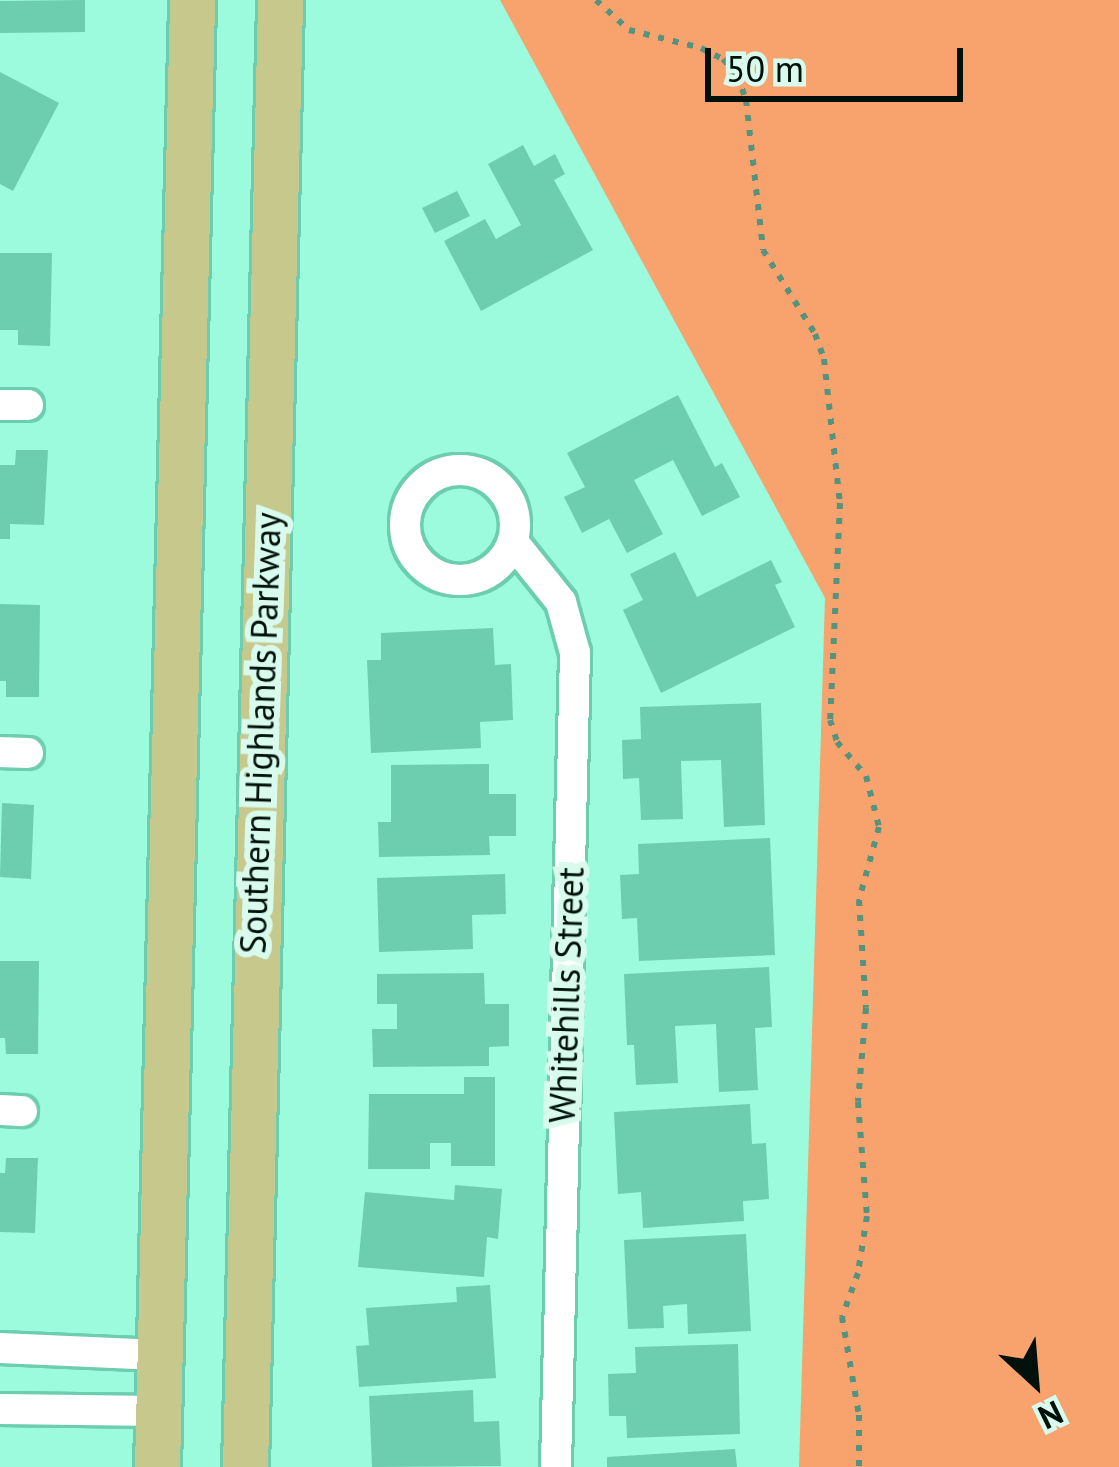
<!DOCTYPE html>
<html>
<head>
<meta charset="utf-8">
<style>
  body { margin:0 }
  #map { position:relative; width:1119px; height:1467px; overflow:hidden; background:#9bfbdc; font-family:"PT Sans",sans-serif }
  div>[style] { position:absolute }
  .green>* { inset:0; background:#f8a26d }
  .building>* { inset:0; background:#6dcdaf }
  .path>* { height:6px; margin-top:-3px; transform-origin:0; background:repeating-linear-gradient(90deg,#56937f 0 6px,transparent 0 15px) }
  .roads { filter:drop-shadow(3px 0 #6ccdaf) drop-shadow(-3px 0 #6ccdaf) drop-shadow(0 3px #6ccdaf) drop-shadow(0 -3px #6ccdaf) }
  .minor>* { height:30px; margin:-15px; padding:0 15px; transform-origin:15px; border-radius:15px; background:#fff }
  .minor>.ring { margin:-15px; padding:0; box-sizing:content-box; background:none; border:30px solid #fff; border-radius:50% }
  .primary>* { height:45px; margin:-22.5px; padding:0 22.5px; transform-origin:22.5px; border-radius:22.5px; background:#c6c88c }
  span { translate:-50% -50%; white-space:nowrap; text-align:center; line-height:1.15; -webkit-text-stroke:12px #d8fbee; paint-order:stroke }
  .street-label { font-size:36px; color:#00110b }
  .north { position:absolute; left:975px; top:1323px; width:120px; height:120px; -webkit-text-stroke:9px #d8fbee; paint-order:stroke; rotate:154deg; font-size:33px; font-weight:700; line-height:48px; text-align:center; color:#00110b }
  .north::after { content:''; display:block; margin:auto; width:42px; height:54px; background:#00110b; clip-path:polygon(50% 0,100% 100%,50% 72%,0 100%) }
  .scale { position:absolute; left:705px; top:48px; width:258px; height:54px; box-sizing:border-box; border:6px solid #00110b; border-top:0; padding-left:15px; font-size:36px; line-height:42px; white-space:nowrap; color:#00110b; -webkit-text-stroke:9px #d8fbee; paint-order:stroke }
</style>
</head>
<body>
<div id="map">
  <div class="green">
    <i style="clip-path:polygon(500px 0,1119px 0,1119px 1467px,799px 1467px,825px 598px)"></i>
  </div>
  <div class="building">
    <i style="clip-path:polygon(85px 0,85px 32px,0 33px,0 1px)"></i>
    <i style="clip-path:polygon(0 72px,59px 103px,13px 191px,0 184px)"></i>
    <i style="clip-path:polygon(523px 145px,534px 166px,555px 154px,565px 174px,554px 180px,593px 250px,481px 311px,444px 241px,485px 219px,496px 239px,521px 225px,488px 164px)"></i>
    <i style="clip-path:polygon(457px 191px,470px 216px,435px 233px,422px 208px)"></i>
    <i style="clip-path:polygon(0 253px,52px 253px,50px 346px,18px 345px,18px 330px,0 330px)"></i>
    <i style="clip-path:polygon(678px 395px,715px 467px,722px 463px,740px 497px,702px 516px,673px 460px,634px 480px,663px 534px,627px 553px,609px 519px,582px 533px,564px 497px,585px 487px,567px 453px)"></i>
    <i style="clip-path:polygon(16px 450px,48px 450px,44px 525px,10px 524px,10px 539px,0 539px,0 465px,15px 465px)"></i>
    <i style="clip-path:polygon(675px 552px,697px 597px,771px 560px,782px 582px,775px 585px,795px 627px,661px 693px,623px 610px,643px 600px,630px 574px)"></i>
    <i style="clip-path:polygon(0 604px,40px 605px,39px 697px,6px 697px,6px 681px,0 681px)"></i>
    <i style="clip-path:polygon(493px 628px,495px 665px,511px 664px,513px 720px,480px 722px,481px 748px,371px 753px,367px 660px,381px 660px,381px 633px)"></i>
    <i style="clip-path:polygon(761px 703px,765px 825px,724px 827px,721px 760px,681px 761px,683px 819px,641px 820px,639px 778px,623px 779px,622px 740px,641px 739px,640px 707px)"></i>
    <i style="clip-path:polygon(489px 764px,489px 794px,516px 794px,516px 836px,489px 836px,490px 855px,379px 857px,378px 822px,391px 822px,391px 765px)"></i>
    <i style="clip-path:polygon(2px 803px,34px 805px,31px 879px,0 877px)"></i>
    <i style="clip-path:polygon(770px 838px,775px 955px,639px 961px,637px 918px,622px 919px,620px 875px,639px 874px,638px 844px)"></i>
    <i style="clip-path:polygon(505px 874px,506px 914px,472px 915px,473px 949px,379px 952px,377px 878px)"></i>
    <i style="clip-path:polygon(0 961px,39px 961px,38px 1054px,6px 1054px,5px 1038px,0 1038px)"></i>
    <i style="clip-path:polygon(769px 967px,772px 1027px,755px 1028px,758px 1090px,719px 1092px,716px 1024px,675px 1026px,678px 1083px,636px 1085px,634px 1045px,627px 1045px,624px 974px)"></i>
    <i style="clip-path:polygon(484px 973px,485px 1004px,509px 1004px,509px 1046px,489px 1047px,489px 1066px,373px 1067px,372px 1029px,397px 1029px,397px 1004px,377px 1004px,377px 974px)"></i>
    <i style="clip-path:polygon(464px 1077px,495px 1077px,495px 1166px,451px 1166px,451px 1143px,430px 1143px,430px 1169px,368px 1169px,369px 1094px,464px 1094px)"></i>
    <i style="clip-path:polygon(750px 1104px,752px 1144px,766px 1143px,769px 1199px,743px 1201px,744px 1221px,643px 1228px,641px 1192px,618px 1194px,614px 1112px)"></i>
    <i style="clip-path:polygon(6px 1158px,38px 1158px,35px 1233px,0 1232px,0 1173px,5px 1173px)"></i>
    <i style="clip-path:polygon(455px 1185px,502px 1189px,498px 1239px,487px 1237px,484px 1277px,358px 1267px,365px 1192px,454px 1200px)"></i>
    <i style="clip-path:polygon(746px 1234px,751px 1331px,688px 1334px,687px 1304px,663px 1306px,664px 1328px,628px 1329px,624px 1240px)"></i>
    <i style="clip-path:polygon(490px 1285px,496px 1378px,359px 1387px,356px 1346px,369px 1345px,366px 1308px,457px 1302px,456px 1287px)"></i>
    <i style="clip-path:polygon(738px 1344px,740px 1434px,627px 1438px,626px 1416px,609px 1416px,608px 1374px,636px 1373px,635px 1347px)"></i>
    <i style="clip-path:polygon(473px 1390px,474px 1422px,499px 1421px,501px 1466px,372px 1467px,369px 1396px)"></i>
    <i style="clip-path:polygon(735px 1449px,737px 1467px,607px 1467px,607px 1457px)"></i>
  </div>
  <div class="path">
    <i style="left:596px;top:0;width:45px;rotate:42.3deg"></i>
    <i style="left:629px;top:30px;width:74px;rotate:14deg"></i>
    <i style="left:701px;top:48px;width:25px;rotate:27deg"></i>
    <i style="left:723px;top:59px;width:21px;rotate:49deg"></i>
    <i style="left:737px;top:75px;width:27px;rotate:70deg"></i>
    <i style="left:746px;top:100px;width:151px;rotate:83.5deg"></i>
    <i style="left:763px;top:250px;width:99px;rotate:58.2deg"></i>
    <i style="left:815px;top:334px;width:27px;rotate:70deg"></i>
    <i style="left:824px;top:359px;width:145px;rotate:83.7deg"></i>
    <i style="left:840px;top:503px;width:217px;rotate:92.6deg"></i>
    <i style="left:830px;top:720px;width:23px;rotate:72deg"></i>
    <i style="left:837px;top:742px;width:45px;rotate:49.5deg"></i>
    <i style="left:866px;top:776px;width:53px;rotate:75.7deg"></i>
    <i style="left:879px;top:827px;width:76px;rotate:105.3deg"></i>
    <i style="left:859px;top:900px;width:108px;rotate:86.3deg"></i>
    <i style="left:866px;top:1008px;width:94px;rotate:94.9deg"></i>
    <i style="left:858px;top:1102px;width:114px;rotate:85.5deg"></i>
    <i style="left:867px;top:1216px;width:58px;rotate:99deg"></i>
    <i style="left:858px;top:1273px;width:47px;rotate:110deg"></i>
    <i style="left:842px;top:1317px;width:99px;rotate:80.2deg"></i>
    <i style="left:859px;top:1415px;width:52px;rotate:90deg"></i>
  </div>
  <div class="roads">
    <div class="minor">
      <i style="left:0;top:405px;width:28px"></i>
      <i class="ring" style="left:405px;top:470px;width:80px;height:80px"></i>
      <i style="left:513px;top:542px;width:77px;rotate:51.3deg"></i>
      <i style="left:561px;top:602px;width:53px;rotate:74.6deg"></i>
      <i style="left:575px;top:653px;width:814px;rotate:91.34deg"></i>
      <i style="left:0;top:752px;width:28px;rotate:2deg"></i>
      <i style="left:0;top:1110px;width:22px;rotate:3deg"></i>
      <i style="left:0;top:1348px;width:159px;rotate:2.5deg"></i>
      <i style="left:0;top:1409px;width:158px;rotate:0.7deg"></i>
    </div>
    <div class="primary">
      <i style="left:157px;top:1467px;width:1467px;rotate:-88.63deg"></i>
      <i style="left:245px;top:1467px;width:1467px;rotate:-88.63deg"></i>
    </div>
  </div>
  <div class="street-label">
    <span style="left:260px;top:733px;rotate:-88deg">Southern Highlands Parkway</span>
    <span style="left:566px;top:995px;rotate:-88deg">Whitehills Street</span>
  </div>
  <div class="north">N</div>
  <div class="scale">50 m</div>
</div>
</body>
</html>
